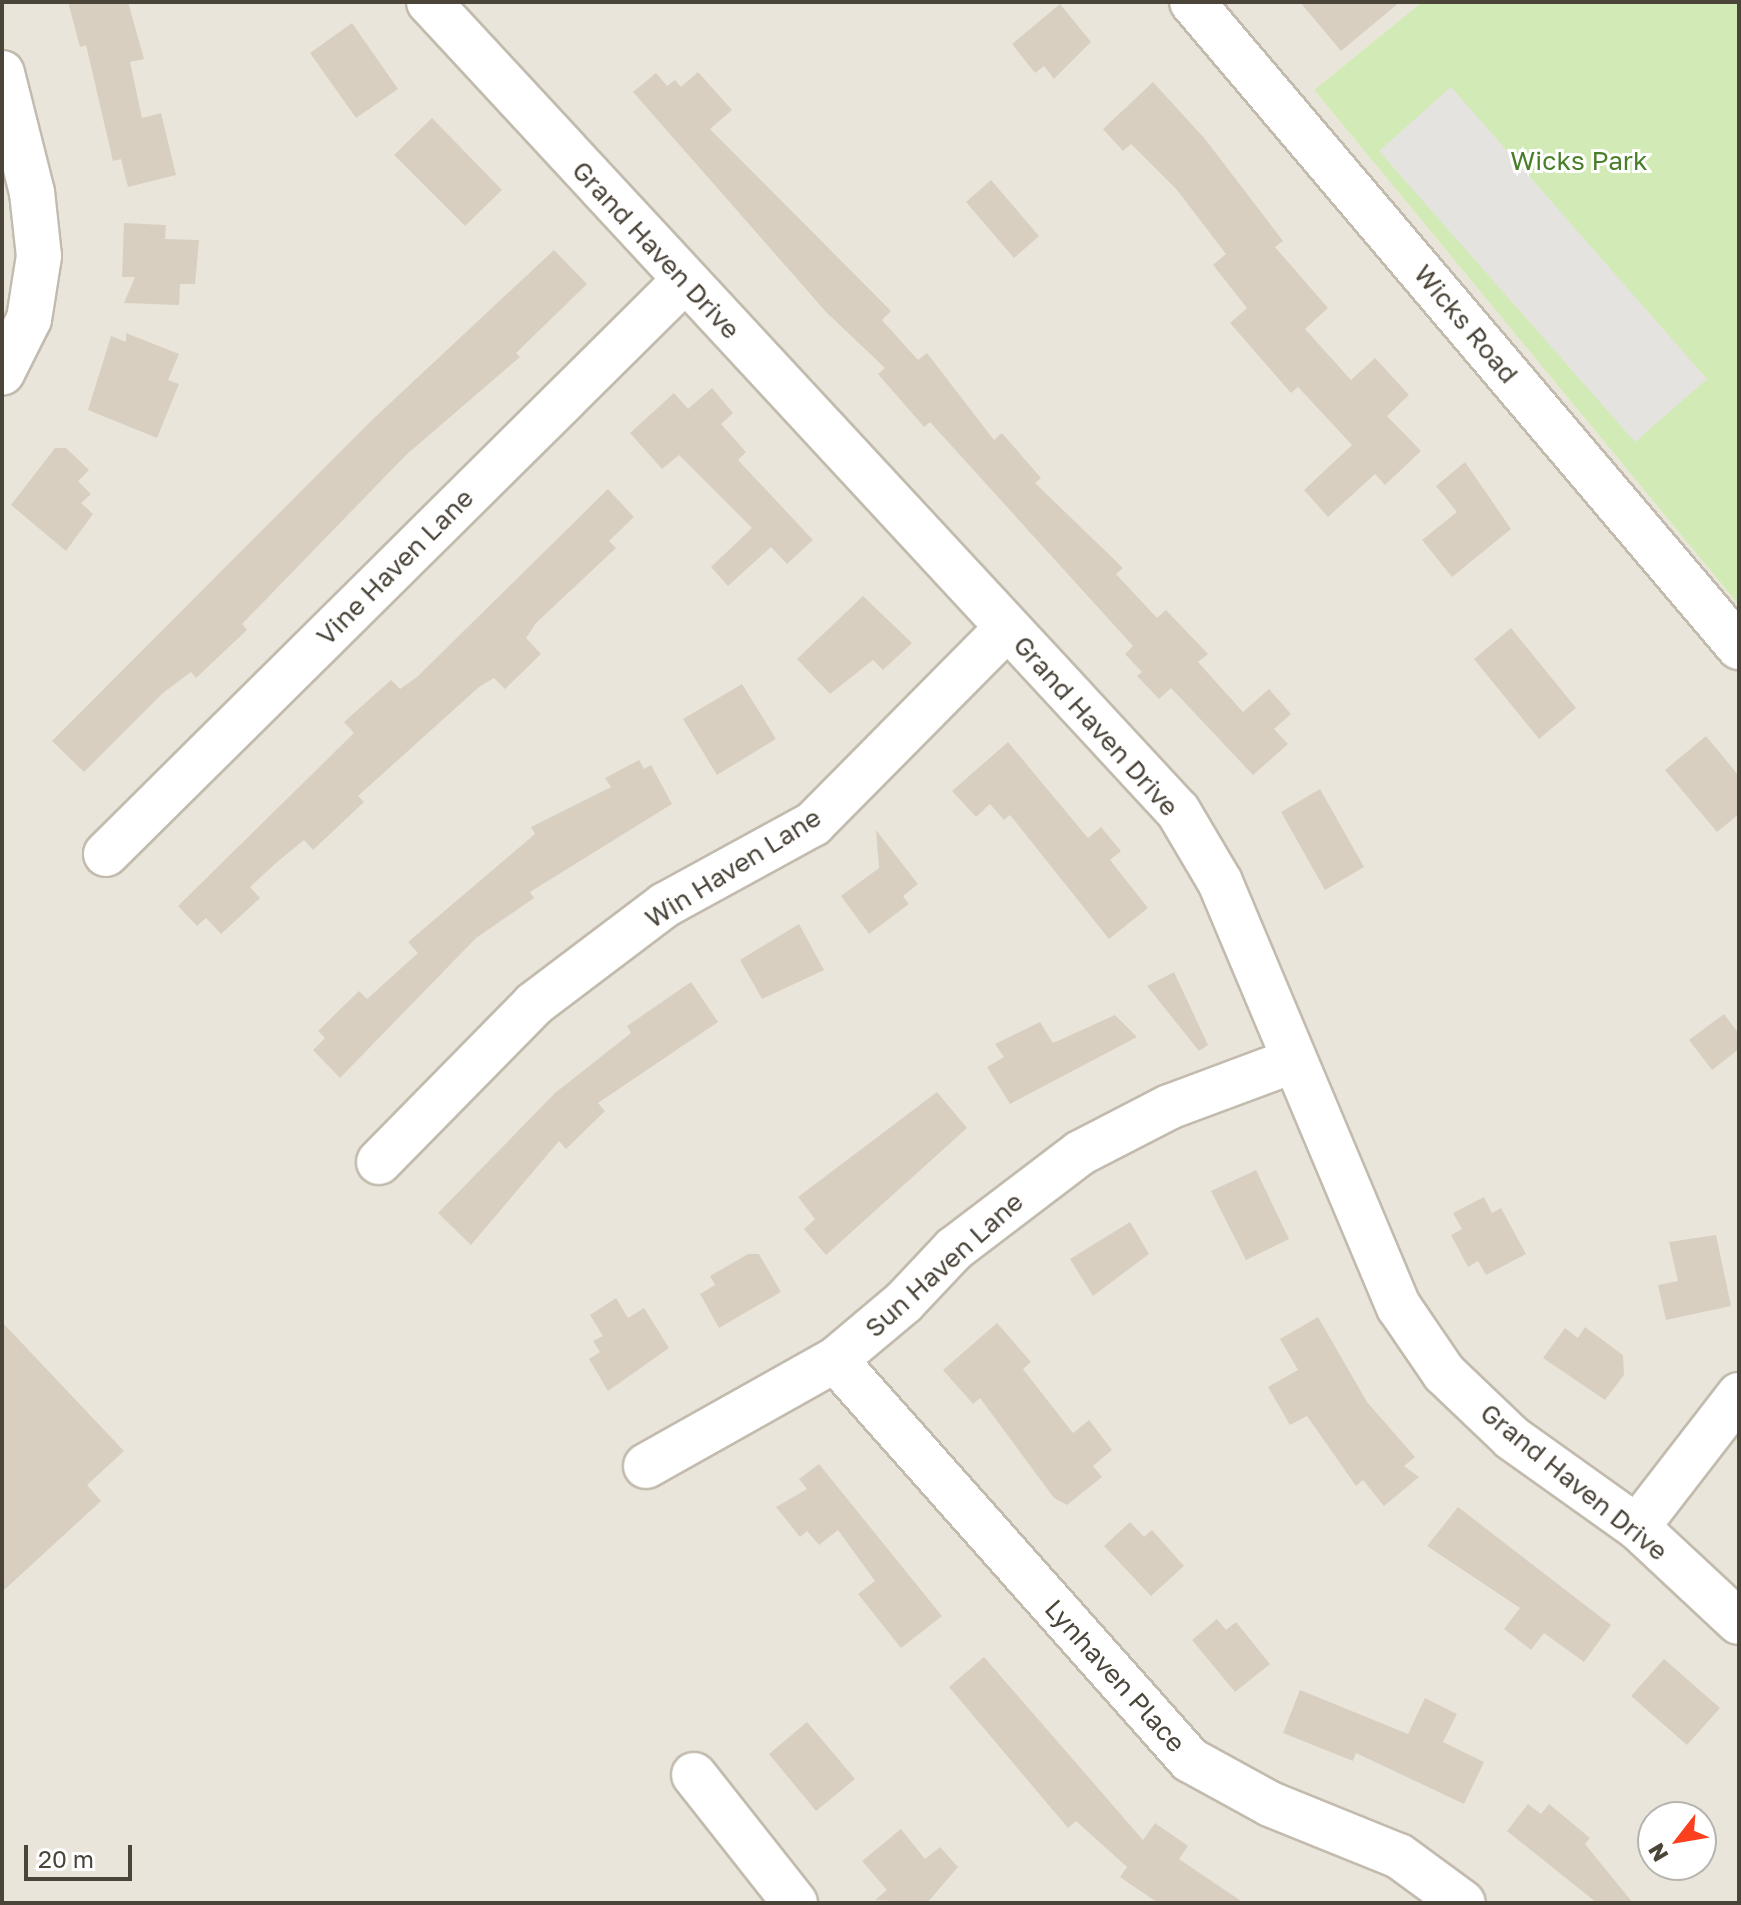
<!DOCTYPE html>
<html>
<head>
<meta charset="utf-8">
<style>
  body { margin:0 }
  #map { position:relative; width:1741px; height:1905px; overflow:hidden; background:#f6f3ec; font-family:"Golos Text",sans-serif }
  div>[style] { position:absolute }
  .residential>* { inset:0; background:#eae5da }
  .green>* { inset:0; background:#d2eab5 }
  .parking>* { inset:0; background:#e5e3e0 }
  .building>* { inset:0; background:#d8cfc1 }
  .roads { filter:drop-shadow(2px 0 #c2bbae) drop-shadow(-2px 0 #c2bbae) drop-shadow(0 2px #c2bbae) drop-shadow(0 -2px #c2bbae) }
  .minor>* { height:44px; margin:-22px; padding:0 22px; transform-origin:22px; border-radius:22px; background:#fff }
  span { translate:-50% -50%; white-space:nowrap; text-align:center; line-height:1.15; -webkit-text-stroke:6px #fff; paint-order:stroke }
  .park-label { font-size:26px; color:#4a7f2a }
  .street-label { font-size:26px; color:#4b4439 }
  .frame { position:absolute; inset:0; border:4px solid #4b4439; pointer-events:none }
  .north { position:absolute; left:1637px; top:1801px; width:80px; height:80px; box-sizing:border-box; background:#fff; border:2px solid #b7b4b0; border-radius:50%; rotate:239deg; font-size:22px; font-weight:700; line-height:32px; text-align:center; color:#4b4439 }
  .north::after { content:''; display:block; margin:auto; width:28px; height:36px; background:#fc3f1d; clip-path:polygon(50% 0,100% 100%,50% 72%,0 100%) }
  .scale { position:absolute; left:24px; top:1845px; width:108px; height:36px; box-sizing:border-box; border:4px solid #4b4439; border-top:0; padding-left:10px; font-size:24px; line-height:28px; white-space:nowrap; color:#4b4439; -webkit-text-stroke:6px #fff; paint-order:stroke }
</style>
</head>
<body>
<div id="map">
  <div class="residential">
    <i style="clip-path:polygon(evenodd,2px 2px,1422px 2px,1314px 90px,1739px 605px,1739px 1903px,2px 1903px,2px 2px,1653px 1817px,1701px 1817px,1701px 1865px,1653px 1865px,1653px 1817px)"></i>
  </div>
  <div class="green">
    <i style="clip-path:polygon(1422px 2px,1739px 2px,1739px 605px,1314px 90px)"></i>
  </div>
  <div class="parking">
    <i style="clip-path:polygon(1451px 87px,1707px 379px,1635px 442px,1379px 151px)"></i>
  </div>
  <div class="building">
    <i style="clip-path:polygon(68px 2px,128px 2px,144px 59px,130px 62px,142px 118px,161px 113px,176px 175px,128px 187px,121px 159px,113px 161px,86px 45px,80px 47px)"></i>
    <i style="clip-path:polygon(1300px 2px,1400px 2px,1341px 51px)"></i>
    <i style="clip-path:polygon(1060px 4px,1091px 42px,1054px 79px,1044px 66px,1035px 73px,1012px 44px)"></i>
    <i style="clip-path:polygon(352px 23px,398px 89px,356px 118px,310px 53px)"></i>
    <i style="clip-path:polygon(698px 72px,732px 110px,710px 129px,891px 311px,882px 320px,918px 360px,927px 353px,994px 440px,1002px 433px,1041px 478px,1035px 483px,1123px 568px,1116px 574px,1157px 618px,1166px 610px,1208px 654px,1198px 662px,1243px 712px,1269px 689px,1291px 714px,1274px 729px,1288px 744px,1253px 775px,1171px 688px,1159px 699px,1137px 676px,1142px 672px,1125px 654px,1133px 646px,930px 422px,924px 427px,878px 374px,885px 368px,826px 312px,633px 92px,656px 73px,667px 86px,675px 80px,681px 87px)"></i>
    <i style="clip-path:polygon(1153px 82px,1205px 139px,1283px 241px,1275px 247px,1328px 308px,1305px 329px,1351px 380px,1375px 358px,1409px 395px,1387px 416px,1421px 451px,1385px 485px,1375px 474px,1328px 517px,1304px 490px,1352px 445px,1298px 387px,1291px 393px,1230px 323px,1247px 308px,1213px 265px,1226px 254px,1177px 190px,1131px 144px,1123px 151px,1103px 129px)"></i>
    <i style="clip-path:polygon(432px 118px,502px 190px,465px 226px,394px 155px)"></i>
    <i style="clip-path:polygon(991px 180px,1039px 236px,1014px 258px,966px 202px)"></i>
    <i style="clip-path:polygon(124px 223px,166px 225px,165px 239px,199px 240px,195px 284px,180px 284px,179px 305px,124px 303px,135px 277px,122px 277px)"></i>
    <i style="clip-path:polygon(554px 250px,587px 284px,516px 353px,520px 357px,406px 455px,242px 624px,247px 630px,196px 678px,191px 672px,163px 693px,84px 772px,52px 741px,371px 421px)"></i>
    <i style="clip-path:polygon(126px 333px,179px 354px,168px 380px,179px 384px,157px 438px,88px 410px,111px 336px,126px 342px)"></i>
    <i style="clip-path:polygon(712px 388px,733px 413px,721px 424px,746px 452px,738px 460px,813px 540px,787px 564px,771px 547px,728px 586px,711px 567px,752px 528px,679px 455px,662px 469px,630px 433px,674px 393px,688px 409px)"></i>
    <i style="clip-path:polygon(55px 448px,66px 448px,89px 470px,78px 481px,91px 494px,81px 503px,93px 514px,66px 551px,11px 505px)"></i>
    <i style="clip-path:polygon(1465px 462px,1511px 529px,1452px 577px,1422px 540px,1457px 512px,1436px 486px)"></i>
    <i style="clip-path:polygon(608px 489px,634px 517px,609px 541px,616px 548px,536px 623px,526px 638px,541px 654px,505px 689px,494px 678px,479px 687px,358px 796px,364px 802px,313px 850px,304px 840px,276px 863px,250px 887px,260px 898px,221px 934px,206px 918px,197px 926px,178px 906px,354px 733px,344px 722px,391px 680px,400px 689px,417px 677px)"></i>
    <i style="clip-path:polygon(863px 596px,912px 643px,883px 670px,873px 660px,830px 694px,797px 659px)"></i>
    <i style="clip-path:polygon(1511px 628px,1576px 708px,1539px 739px,1474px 659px)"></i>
    <i style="clip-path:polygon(742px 684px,776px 739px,717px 775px,683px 719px)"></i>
    <i style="clip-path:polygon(1706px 736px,1739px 776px,1739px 814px,1717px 832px,1665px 770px)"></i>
    <i style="clip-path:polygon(1008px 742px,1088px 838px,1101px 827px,1121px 851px,1110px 860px,1148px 908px,1109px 939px,1010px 815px,1004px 820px,990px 804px,976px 817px,952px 791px)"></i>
    <i style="clip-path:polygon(639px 760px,644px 769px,651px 765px,672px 804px,530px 892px,534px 898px,476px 938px,340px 1078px,313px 1050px,325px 1038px,318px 1031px,359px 991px,367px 999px,418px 953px,408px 942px,535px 834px,531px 827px,611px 787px,605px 778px)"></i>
    <i style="clip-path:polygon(1320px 789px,1364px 867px,1325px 890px,1281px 812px)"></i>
    <i style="clip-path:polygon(876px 830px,918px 884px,903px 896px,909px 904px,869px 934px,841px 896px,879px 868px)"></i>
    <i style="clip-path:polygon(799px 924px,824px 970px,762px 999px,740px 960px)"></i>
    <i style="clip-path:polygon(1174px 972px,1208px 1045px,1199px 1051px,1147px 986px)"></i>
    <i style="clip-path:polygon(691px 982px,718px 1022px,598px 1103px,605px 1111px,566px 1149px,559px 1141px,471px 1245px,438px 1213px,555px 1093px,631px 1033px,627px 1026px)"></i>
    <i style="clip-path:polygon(1724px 1014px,1739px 1034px,1739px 1049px,1712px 1070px,1689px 1040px)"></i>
    <i style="clip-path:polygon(1115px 1015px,1137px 1037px,1010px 1104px,987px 1067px,1004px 1057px,995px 1044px,1040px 1022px,1053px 1043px)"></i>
    <i style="clip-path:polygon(937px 1092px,967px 1128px,826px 1255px,804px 1229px,815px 1219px,798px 1197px)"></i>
    <i style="clip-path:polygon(1256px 1170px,1289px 1239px,1246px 1260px,1211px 1191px)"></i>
    <i style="clip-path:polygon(1484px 1197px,1492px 1213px,1501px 1208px,1526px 1254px,1486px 1275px,1478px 1261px,1468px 1267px,1451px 1235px,1462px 1229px,1453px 1213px)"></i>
    <i style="clip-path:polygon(1130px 1222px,1149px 1254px,1093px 1296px,1070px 1259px)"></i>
    <i style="clip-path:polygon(1716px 1235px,1731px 1306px,1666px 1320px,1658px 1285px,1678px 1281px,1669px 1242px)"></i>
    <i style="clip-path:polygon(748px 1254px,759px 1254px,781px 1292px,719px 1328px,700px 1294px,715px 1285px,710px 1276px)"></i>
    <i style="clip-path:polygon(616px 1298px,628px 1318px,644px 1308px,669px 1348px,608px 1391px,589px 1359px,600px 1352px,593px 1341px,603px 1336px,590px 1315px)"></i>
    <i style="clip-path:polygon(1318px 1317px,1367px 1402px,1415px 1457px,1404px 1466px,1419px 1477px,1384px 1506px,1363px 1480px,1356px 1486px,1307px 1416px,1290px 1425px,1268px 1387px,1298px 1370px,1280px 1339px)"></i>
    <i style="clip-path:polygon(2px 1322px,124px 1451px,87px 1485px,101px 1501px,2px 1592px)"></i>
    <i style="clip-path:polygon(997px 1323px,1031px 1362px,1023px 1369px,1073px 1433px,1089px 1420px,1112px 1450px,1093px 1466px,1102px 1477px,1067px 1505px,1054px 1498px,980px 1398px,973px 1404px,943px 1370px)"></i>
    <i style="clip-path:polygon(1585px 1327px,1623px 1355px,1624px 1375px,1605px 1400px,1543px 1358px,1565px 1328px,1578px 1338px)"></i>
    <i style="clip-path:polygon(819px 1464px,942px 1616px,901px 1648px,858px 1594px,875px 1581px,838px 1530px,819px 1545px,807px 1531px,800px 1537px,776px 1507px,807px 1489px,799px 1479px)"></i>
    <i style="clip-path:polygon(1458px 1507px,1611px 1625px,1584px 1662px,1544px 1633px,1531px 1650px,1504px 1629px,1520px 1608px,1427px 1546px)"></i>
    <i style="clip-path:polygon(1130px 1522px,1144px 1537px,1152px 1530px,1184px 1566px,1151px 1596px,1104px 1546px)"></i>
    <i style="clip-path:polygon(1217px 1619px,1226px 1630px,1236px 1622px,1270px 1664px,1235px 1692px,1192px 1640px)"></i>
    <i style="clip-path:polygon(984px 1657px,1143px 1840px,1155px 1823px,1188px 1846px,1179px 1859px,1244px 1903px,1158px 1903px,1120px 1877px,1127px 1867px,1076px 1821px,1068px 1828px,949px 1687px)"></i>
    <i style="clip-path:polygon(1664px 1659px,1720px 1708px,1687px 1745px,1631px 1696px)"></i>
    <i style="clip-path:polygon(1300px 1690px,1408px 1734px,1425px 1698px,1457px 1714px,1443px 1742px,1484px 1762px,1464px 1804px,1356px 1753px,1353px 1761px,1283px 1733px)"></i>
    <i style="clip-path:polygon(807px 1722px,855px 1779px,816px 1811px,769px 1754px)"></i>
    <i style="clip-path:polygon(1528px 1804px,1541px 1814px,1549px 1804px,1590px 1838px,1585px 1844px,1633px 1903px,1597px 1903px,1507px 1831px)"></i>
    <i style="clip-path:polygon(901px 1829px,925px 1859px,940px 1847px,958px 1867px,927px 1903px,875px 1900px,887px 1890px,862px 1861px)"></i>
  </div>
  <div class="roads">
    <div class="minor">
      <i style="left:429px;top:2px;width:1102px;rotate:47.21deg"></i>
      <i style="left:1178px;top:811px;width:82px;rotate:59.4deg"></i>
      <i style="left:1220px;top:882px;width:461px;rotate:67.2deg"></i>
      <i style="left:1399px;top:1307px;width:80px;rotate:55.7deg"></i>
      <i style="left:1444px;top:1373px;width:94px;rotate:43.7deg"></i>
      <i style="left:1512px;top:1438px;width:153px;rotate:35.5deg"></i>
      <i style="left:1637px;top:1527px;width:139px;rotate:43deg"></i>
      <i style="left:1192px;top:2px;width:846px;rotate:49.7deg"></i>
      <i style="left:2px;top:73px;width:123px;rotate:75.9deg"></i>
      <i style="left:32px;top:192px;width:64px;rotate:83.8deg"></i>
      <i style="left:39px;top:256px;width:64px;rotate:99deg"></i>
      <i style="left:29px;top:319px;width:60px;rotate:116.6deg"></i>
      <i style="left:106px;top:854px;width:814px;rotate:-44.75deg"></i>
      <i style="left:379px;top:1162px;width:221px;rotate:-45.5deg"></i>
      <i style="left:534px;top:1004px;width:164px;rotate:-37.1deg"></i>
      <i style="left:665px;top:905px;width:169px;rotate:-28.7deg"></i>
      <i style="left:813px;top:824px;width:276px;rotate:-45.3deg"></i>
      <i style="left:835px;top:1360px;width:535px;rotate:48.41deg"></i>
      <i style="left:1190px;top:1760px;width:91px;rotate:28.8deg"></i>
      <i style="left:1270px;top:1804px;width:139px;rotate:22deg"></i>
      <i style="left:1399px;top:1856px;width:79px;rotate:36.3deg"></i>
      <i style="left:646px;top:1466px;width:217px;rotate:-29.3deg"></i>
      <i style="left:835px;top:1360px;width:90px;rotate:-40deg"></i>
      <i style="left:904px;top:1302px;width:73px;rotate:-46.7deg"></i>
      <i style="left:954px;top:1249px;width:158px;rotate:-37.3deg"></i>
      <i style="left:1080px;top:1153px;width:100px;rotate:-27.3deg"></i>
      <i style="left:1169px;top:1107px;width:132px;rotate:-20.4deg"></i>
      <i style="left:1637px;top:1527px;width:167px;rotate:-52.3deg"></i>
      <i style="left:694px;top:1775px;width:163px;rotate:51.7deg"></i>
    </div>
  </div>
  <div class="park-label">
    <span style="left:1579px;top:161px">Wicks Park</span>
  </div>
  <div class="street-label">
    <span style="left:656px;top:250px;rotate:47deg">Grand Haven Drive</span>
    <span style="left:1466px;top:324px;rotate:50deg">Wicks Road</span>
    <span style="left:395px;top:567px;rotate:-45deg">Vine Haven Lane</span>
    <span style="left:1096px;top:726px;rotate:48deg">Grand Haven Drive</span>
    <span style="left:733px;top:868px;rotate:-32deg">Win Haven Lane</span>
    <span style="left:944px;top:1265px;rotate:-42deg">Sun Haven Lane</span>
    <span style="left:1574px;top:1482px;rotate:39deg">Grand Haven Drive</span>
    <span style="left:1115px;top:1676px;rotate:48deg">Lynhaven Place</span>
  </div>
  <div class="frame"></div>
  <div class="north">N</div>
  <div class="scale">20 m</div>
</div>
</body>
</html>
